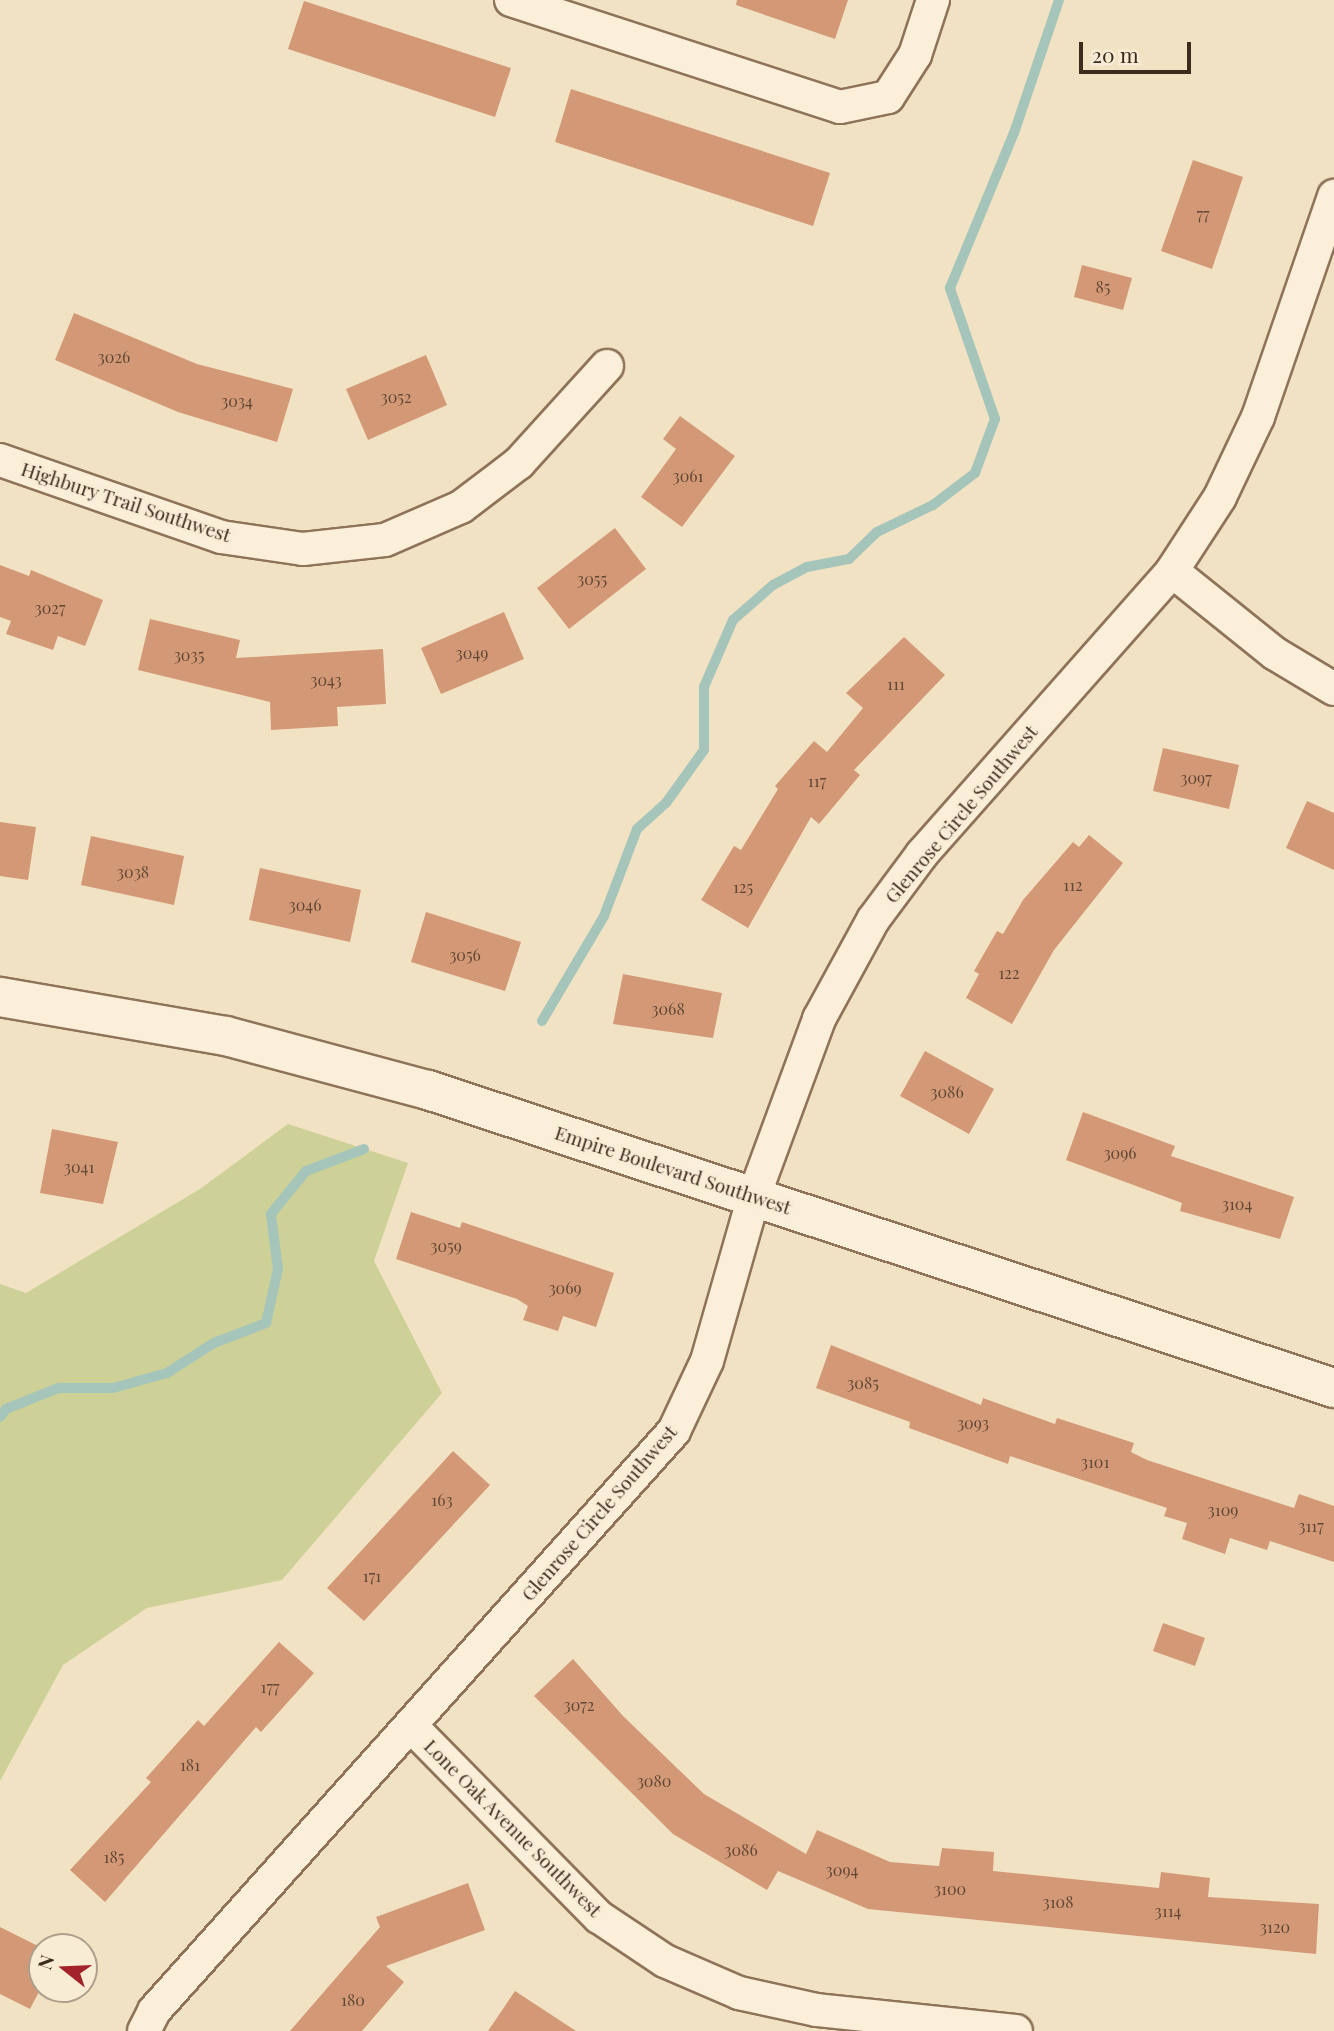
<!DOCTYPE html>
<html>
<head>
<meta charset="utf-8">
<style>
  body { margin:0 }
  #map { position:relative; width:1334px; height:2031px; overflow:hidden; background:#f2e2c4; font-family:"Playfair Display",serif }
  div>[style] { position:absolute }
  .green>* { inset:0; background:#cdd197 }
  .stream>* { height:10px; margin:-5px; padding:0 5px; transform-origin:5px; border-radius:5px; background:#a6c5ba }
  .building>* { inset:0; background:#d39977 }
  .roads { filter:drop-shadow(2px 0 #8e7359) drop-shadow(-2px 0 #8e7359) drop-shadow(0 2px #8e7359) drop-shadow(0 -2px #8e7359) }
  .minor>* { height:32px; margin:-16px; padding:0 16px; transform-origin:16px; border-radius:16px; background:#fbefd9 }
  .tertiary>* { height:38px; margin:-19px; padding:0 19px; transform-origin:19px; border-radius:19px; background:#fbefd9 }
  span { translate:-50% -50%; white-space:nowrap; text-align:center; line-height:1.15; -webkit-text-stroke:5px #f8ecd5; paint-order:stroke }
  .number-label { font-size:16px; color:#624734 }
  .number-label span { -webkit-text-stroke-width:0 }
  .street-label { font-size:19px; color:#3d2c1e }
  .north { position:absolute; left:28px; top:1933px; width:70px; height:70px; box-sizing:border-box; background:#f8ecd5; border:2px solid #ad9f8c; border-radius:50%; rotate:288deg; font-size:19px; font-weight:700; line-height:28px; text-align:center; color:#3d2c1e }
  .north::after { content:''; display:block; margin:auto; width:24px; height:32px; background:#a2242a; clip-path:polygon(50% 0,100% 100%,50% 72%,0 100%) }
  .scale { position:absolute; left:1079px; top:42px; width:112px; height:32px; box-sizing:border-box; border:4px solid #3d2c1e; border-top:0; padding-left:9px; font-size:21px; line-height:24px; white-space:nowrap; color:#3d2c1e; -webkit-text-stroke:5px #f8ecd5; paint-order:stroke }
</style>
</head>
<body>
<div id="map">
  <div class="green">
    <i style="clip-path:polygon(288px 1124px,408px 1163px,374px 1261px,442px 1393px,282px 1580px,147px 1608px,63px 1665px,0 1781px,0 1284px,26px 1293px,200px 1189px)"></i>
  </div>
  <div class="stream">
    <i style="left:542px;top:1021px;width:122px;rotate:-59.4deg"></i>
    <i style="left:604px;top:916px;width:93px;rotate:-69.2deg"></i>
    <i style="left:637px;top:829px;width:39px;rotate:-42deg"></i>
    <i style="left:666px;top:803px;width:65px;rotate:-54.4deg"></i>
    <i style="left:704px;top:750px;width:63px;rotate:-90deg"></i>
    <i style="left:704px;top:687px;width:73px;rotate:-66.6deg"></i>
    <i style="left:733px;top:620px;width:53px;rotate:-41.2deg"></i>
    <i style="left:773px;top:585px;width:38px;rotate:-28deg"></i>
    <i style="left:807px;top:567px;width:43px;rotate:-10.8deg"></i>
    <i style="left:849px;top:559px;width:39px;rotate:-44deg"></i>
    <i style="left:877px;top:532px;width:62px;rotate:-25.7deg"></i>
    <i style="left:933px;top:505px;width:53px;rotate:-37.3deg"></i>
    <i style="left:975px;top:473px;width:58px;rotate:-69.7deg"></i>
    <i style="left:995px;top:419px;width:139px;rotate:-109deg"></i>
    <i style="left:950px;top:288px;width:168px;rotate:-67.6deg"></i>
    <i style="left:1014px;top:133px;width:140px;rotate:-71.3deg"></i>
    <i style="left:0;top:1417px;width:10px;rotate:-53deg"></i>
    <i style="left:6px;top:1409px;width:56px;rotate:-22deg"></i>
    <i style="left:58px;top:1388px;width:55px"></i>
    <i style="left:113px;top:1388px;width:56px;rotate:-15.5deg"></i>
    <i style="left:167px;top:1373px;width:56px;rotate:-32.6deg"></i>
    <i style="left:214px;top:1343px;width:56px;rotate:-21deg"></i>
    <i style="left:266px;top:1323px;width:55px;rotate:-77.5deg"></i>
    <i style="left:278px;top:1269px;width:55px;rotate:-97.3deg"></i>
    <i style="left:271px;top:1214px;width:55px;rotate:-50.9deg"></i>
    <i style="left:306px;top:1171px;width:62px;rotate:-20.8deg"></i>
  </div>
  <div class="building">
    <i style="clip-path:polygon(737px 0,848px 0,835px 39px,736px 5px)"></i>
    <i style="clip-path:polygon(304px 1px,511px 68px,495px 117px,288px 49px)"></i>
    <i style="clip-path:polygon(571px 89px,830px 173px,813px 226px,555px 142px)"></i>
    <i style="clip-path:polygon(1193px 160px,1243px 177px,1212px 269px,1161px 251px)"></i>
    <i style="clip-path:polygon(1082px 265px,1132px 278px,1123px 310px,1074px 297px)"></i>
    <i style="clip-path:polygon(74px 313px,197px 364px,293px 389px,277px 442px,178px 412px,55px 360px)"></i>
    <i style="clip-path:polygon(426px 355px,447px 405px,368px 440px,346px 389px)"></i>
    <i style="clip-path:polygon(680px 416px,735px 456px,682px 527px,641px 497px,676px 449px,663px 439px)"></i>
    <i style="clip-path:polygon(615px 528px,646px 569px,569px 629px,537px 588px)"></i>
    <i style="clip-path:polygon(0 565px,29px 576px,31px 570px,103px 600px,85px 646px,58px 636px,53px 650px,6px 634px,11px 621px,0 617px)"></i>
    <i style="clip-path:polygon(504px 612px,524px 659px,441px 694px,421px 648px)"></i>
    <i style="clip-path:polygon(150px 619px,240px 640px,236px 658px,383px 649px,386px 704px,337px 707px,338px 726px,271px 730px,270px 702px,138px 670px)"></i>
    <i style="clip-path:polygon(904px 637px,945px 675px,854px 770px,860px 775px,819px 824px,811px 817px,748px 928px,701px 900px,734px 846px,741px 850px,778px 789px,775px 786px,814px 741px,827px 752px,863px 708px,846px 693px)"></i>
    <i style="clip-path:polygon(1163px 748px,1239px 765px,1229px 809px,1153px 791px)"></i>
    <i style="clip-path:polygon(1307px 801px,1334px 813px,1334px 870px,1286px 848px)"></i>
    <i style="clip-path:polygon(0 822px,36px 827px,28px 880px,0 876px)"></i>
    <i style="clip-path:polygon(1089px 835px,1123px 863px,1054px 950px,1012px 1024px,966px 998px,979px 974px,974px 971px,997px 931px,1003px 934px,1023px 900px,1073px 842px,1079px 847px)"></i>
    <i style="clip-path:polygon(91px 836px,184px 856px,174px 905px,81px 885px)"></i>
    <i style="clip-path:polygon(260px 868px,361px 890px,350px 942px,249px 920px)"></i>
    <i style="clip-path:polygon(426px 912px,521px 942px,505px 991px,411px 962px)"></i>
    <i style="clip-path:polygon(623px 974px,722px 993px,713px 1038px,613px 1024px)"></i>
    <i style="clip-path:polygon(925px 1051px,994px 1089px,969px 1134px,900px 1096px)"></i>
    <i style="clip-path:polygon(1083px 1112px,1175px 1146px,1171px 1156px,1294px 1197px,1280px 1239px,1180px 1211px,1182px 1203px,1066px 1160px)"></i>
    <i style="clip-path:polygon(52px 1129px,118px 1142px,103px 1204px,40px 1193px)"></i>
    <i style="clip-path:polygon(411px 1212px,460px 1228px,462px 1222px,614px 1273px,596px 1327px,563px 1316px,558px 1331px,523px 1320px,528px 1306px,517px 1299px,396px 1259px)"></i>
    <i style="clip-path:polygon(831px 1345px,981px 1405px,983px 1398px,1055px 1424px,1057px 1418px,1134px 1443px,1131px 1452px,1147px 1460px,1294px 1508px,1299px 1494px,1334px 1506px,1334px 1562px,1270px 1541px,1267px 1550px,1230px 1538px,1225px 1554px,1182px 1539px,1187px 1523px,1164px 1516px,1167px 1508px,1010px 1456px,1008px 1464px,909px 1428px,910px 1422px,816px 1388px)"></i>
    <i style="clip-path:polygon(453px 1451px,490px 1485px,364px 1621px,327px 1588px)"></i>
    <i style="clip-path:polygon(1163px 1623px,1205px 1638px,1195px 1666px,1153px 1651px)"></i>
    <i style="clip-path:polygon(279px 1642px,314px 1673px,261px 1732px,256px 1727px,105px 1902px,70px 1870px,151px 1782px,146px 1778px,198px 1720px,204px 1726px)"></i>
    <i style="clip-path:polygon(573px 1659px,623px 1716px,704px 1794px,806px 1854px,817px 1830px,890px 1862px,939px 1866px,942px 1848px,994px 1852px,993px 1871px,1159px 1888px,1161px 1872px,1210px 1878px,1208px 1897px,1319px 1904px,1316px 1954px,868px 1909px,778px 1871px,767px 1890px,673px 1834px,534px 1696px)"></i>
    <i style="clip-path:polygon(468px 1883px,485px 1930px,386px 1966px,404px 1982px,362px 2031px,290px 2031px,380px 1927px,376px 1917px)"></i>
    <i style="clip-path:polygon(0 1927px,42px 1948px,42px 1986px,30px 2009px,0 1994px)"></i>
    <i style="clip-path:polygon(515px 1991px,576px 2031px,488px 2031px)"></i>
  </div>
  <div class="roads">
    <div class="minor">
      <i style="left:511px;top:0;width:346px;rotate:18deg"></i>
      <i style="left:840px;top:107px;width:49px;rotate:-11.8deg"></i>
      <i style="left:888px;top:97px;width:50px;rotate:-57.3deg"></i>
      <i style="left:915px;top:55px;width:58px;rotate:-71.9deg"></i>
      <i style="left:0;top:460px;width:234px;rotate:19.2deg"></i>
      <i style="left:221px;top:537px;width:83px;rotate:8.3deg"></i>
      <i style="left:303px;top:549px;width:82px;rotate:-6.3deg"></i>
      <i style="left:385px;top:540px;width:83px;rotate:-23.5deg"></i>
      <i style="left:461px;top:507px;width:73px;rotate:-37.2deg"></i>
      <i style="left:519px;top:463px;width:131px;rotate:-47.8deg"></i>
      <i style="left:1172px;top:571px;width:131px;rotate:38.8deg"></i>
      <i style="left:1274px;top:653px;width:70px;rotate:31deg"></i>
      <i style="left:411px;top:1726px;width:268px;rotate:45.5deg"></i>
      <i style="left:599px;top:1917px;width:79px;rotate:33.7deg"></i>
      <i style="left:665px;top:1961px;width:81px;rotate:23.4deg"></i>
      <i style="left:739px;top:1993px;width:80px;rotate:12.3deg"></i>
      <i style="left:817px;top:2010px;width:200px;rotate:6deg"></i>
      <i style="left:144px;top:2031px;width:22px;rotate:-63deg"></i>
      <i style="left:154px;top:2011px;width:779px;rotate:-48.12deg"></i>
      <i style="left:674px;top:1431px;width:77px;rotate:-64.8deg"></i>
      <i style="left:707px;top:1361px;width:172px;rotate:-74.1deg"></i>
      <i style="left:754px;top:1196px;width:189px;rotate:-69.8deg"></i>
      <i style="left:819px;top:1019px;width:113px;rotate:-61.4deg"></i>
      <i style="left:873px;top:920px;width:82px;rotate:-53.4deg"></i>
      <i style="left:922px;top:854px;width:378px;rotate:-48.5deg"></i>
      <i style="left:1172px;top:571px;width:88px;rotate:-57deg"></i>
      <i style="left:1220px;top:497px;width:89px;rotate:-64.6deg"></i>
      <i style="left:1258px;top:417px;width:234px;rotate:-71deg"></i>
    </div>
    <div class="tertiary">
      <i style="left:0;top:997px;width:229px;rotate:9.8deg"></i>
      <i style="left:226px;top:1036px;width:209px;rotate:15deg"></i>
      <i style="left:428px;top:1090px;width:954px;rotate:18.21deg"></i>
    </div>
  </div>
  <div class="number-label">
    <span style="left:1203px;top:214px">77</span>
    <span style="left:1103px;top:287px">85</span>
    <span style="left:114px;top:357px">3026</span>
    <span style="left:396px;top:397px">3052</span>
    <span style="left:237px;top:401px">3034</span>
    <span style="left:688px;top:476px">3061</span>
    <span style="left:592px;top:579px">3055</span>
    <span style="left:50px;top:608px">3027</span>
    <span style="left:472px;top:653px">3049</span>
    <span style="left:189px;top:655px">3035</span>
    <span style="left:326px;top:680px">3043</span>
    <span style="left:896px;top:684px">111</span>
    <span style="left:1196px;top:778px">3097</span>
    <span style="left:817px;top:781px">117</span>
    <span style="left:133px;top:872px">3038</span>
    <span style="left:1073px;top:885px">112</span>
    <span style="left:743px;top:887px">125</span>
    <span style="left:305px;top:905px">3046</span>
    <span style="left:465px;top:955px">3056</span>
    <span style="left:1009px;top:973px">122</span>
    <span style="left:668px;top:1009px">3068</span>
    <span style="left:947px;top:1092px">3086</span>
    <span style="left:1120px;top:1153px">3096</span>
    <span style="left:79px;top:1167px">3041</span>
    <span style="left:1237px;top:1204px">3104</span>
    <span style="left:446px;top:1246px">3059</span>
    <span style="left:565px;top:1288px">3069</span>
    <span style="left:863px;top:1383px">3085</span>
    <span style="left:973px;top:1423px">3093</span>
    <span style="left:1095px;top:1462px">3101</span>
    <span style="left:442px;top:1500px">163</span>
    <span style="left:1223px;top:1510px">3109</span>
    <span style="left:1311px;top:1526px">3117</span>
    <span style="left:372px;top:1576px">171</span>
    <span style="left:270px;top:1687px">177</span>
    <span style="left:579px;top:1705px">3072</span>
    <span style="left:190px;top:1765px">181</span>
    <span style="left:654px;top:1781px">3080</span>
    <span style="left:741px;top:1850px">3086</span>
    <span style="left:114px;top:1857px">185</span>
    <span style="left:842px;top:1870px">3094</span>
    <span style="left:950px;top:1889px">3100</span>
    <span style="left:1058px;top:1902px">3108</span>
    <span style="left:1168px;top:1911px">3114</span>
    <span style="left:1275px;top:1927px">3120</span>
    <span style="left:353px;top:2000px">180</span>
  </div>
  <div class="street-label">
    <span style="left:126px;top:502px;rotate:18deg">Highbury Trail Southwest</span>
    <span style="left:961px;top:814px;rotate:-50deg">Glenrose Circle Southwest</span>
    <span style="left:673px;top:1170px;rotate:18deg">Empire Boulevard Southwest</span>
    <span style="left:599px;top:1513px;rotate:-49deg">Glenrose Circle Southwest</span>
    <span style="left:513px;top:1828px;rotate:45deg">Lone Oak Avenue Southwest</span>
  </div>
  <div class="north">N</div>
  <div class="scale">20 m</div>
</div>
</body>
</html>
